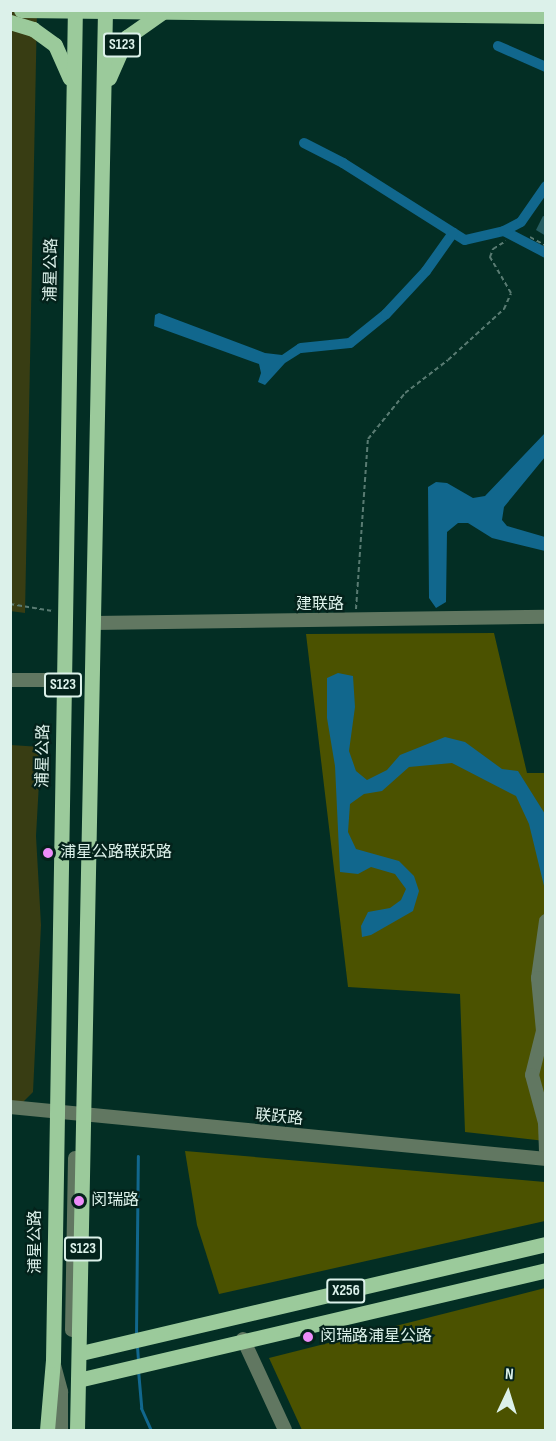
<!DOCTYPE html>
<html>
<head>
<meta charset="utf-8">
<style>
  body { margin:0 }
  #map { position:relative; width:556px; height:1441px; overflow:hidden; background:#032e24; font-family:"Sofia Sans Condensed","Noto Sans SC",sans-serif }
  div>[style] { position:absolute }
  .green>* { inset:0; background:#383d13 }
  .forest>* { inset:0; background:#4b5200 }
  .water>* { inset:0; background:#11678d }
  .stream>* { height:3px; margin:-1.5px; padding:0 1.5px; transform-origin:1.5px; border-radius:1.5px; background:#11678d }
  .canal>* { height:10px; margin:-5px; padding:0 5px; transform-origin:5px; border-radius:5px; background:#11678d }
  .building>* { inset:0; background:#255c61 }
  .path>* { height:2px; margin-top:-1px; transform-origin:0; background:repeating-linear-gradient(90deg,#597b72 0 4.5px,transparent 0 7.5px) }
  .minor>* { height:14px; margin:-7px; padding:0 7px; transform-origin:7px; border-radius:7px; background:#617761 }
  .major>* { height:15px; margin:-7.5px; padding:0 7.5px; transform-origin:7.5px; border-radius:7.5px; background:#9bca9b }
  .dots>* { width:16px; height:16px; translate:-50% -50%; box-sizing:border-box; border:3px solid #04221b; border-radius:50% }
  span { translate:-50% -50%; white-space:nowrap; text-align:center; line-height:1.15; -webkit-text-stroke:4.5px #04221b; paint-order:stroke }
  .shield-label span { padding:2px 4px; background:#04221b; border:2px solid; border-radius:4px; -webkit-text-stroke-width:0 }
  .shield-label { font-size:15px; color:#dcf1ea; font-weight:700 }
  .street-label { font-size:16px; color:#dcf1ea }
  .poi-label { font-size:16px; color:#dcf1ea }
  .left { translate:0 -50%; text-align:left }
  .frame { position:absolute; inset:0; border:12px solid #dcf1ea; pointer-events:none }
  .north { position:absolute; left:478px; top:1363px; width:60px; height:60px; -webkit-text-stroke:4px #04221b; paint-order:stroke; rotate:4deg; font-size:16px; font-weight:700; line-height:24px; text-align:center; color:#dcf1ea }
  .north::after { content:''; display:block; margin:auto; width:21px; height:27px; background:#dcf1ea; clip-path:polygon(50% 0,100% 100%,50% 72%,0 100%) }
</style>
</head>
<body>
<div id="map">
  <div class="green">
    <i style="clip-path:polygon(10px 11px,37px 11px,25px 613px,10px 611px)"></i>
    <i style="clip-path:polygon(11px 745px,41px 747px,36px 836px,41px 925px,33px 1092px,20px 1105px,11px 1103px)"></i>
  </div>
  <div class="forest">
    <i style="clip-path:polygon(494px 633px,527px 773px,545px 773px,545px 1141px,465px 1132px,460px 994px,348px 987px,306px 634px)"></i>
    <i style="clip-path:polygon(185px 1151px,545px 1182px,545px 1221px,219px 1294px,197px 1225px)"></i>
    <i style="clip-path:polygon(545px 1288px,545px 1430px,302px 1430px,269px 1358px)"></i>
  </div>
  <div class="water">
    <i style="clip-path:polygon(159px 313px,265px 353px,282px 355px,298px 344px,304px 351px,285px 363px,265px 385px,258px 382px,261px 373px,259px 364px,154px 326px,155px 315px)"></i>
    <i style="clip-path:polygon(545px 433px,545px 457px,504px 507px,502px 520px,507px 526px,545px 537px,545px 551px,492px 538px,468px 523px,458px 523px,447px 532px,446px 602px,436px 608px,429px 598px,428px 487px,436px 482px,447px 483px,473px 498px,485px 496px)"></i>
    <i style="clip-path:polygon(338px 673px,353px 676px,355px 707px,349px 751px,356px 771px,367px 780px,387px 770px,400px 755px,445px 737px,465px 742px,502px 769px,518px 771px,545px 814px,545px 890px,529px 824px,516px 796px,452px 763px,409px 767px,382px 791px,364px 794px,350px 804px,348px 832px,356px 849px,399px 861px,414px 876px,419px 891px,413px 911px,371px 935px,362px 937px,361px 926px,368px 912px,390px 908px,401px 900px,406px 889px,395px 874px,371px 867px,358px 874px,340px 872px,335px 766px,327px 718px,327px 678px)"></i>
  </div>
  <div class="stream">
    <i style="left:136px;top:1334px;width:178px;rotate:-89.4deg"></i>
    <i style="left:137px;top:1346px;width:15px;rotate:86deg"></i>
    <i style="left:138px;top:1370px;width:38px;rotate:85deg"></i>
    <i style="left:141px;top:1408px;width:24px;rotate:66deg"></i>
  </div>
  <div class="canal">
    <i style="left:498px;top:46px;width:52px;rotate:23.6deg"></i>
    <i style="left:304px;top:143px;width:44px;rotate:27.1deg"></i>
    <i style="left:343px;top:163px;width:144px;rotate:32.3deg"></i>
    <i style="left:465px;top:240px;width:40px;rotate:-13deg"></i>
    <i style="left:504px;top:231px;width:47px;rotate:27.6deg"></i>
    <i style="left:504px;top:231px;width:19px;rotate:-28deg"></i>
    <i style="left:521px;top:222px;width:44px;rotate:-55.2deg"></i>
    <i style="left:301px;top:348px;width:49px;rotate:-5.8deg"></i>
    <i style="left:350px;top:343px;width:46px;rotate:-38.9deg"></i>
    <i style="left:386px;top:314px;width:59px;rotate:-47.1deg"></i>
    <i style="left:426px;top:271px;width:47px;rotate:-54.6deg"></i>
  </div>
  <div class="building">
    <i style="clip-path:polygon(543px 216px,546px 217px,546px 236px,536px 230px)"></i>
  </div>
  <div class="path">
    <i style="left:530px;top:237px;width:18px;rotate:29deg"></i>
    <i style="left:10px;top:604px;width:43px;rotate:9.5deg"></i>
    <i style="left:356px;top:609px;width:170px;rotate:-86deg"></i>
    <i style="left:368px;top:439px;width:59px;rotate:-51.2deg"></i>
    <i style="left:405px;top:393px;width:54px;rotate:-37.5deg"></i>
    <i style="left:448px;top:360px;width:76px;rotate:-42.3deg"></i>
    <i style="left:504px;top:309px;width:17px;rotate:-66deg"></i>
    <i style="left:511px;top:293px;width:42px;rotate:-120.3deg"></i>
    <i style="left:490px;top:257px;width:9px;rotate:-69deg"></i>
    <i style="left:493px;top:249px;width:15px;rotate:-32deg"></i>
  </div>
  <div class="minor">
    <i style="left:94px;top:623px;width:452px;rotate:-0.8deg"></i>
    <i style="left:10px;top:680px;width:53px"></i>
    <i style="left:546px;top:921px;width:58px;rotate:98deg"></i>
    <i style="left:538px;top:978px;width:53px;rotate:84.6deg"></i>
    <i style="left:543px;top:1031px;width:45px;rotate:104deg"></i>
    <i style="left:532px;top:1075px;width:50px;rotate:74.8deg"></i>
    <i style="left:545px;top:1123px;width:27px;rotate:88deg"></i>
    <i style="left:10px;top:1107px;width:539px;rotate:5.54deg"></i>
    <i style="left:72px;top:1330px;width:172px;rotate:-89deg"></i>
    <i style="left:243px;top:1339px;width:100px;rotate:65.2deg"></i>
    <i style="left:54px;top:1365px;width:28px;rotate:75deg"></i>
    <i style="left:61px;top:1392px;width:38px;rotate:90deg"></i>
  </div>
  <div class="major">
    <i style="left:21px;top:10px;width:525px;rotate:0.65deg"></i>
    <i style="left:10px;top:22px;width:24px;rotate:17deg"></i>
    <i style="left:33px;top:29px;width:27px;rotate:36deg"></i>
    <i style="left:55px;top:45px;width:36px;rotate:66deg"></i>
    <i style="left:109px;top:78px;width:45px;rotate:-66.3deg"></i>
    <i style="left:127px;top:37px;width:42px;rotate:-35.2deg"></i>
    <i style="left:81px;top:1353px;width:478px;rotate:-13.2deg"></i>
    <i style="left:78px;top:1380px;width:481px;rotate:-13.2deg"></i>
    <i style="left:47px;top:1430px;width:70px;rotate:-85.1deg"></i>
    <i style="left:53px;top:1360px;width:1350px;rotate:-89.07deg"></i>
    <i style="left:77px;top:1430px;width:1420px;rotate:-88.87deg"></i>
  </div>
  <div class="dots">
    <i style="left:48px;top:853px;background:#ed8cf9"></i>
    <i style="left:79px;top:1201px;background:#ed8cf9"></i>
    <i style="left:308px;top:1337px;background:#ed8cf9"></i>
  </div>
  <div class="shield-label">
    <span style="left:122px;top:45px">S123</span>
    <span style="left:63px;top:685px">S123</span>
    <span style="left:83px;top:1249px">S123</span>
    <span style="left:346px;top:1291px">X256</span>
  </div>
  <div class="street-label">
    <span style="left:52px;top:270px;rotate:-89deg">浦星公路</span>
    <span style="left:320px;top:605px">建联路</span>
    <span style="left:44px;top:756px;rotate:-89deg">浦星公路</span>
    <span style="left:279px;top:1118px;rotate:5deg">联跃路</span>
    <span style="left:36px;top:1242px;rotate:-90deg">浦星公路</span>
  </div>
  <div class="poi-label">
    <span class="left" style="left:60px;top:853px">浦星公路联跃路</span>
    <span class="left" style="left:91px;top:1201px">闵瑞路</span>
    <span class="left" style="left:320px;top:1337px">闵瑞路浦星公路</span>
  </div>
  <div class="frame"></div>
  <div class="north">N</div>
</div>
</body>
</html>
